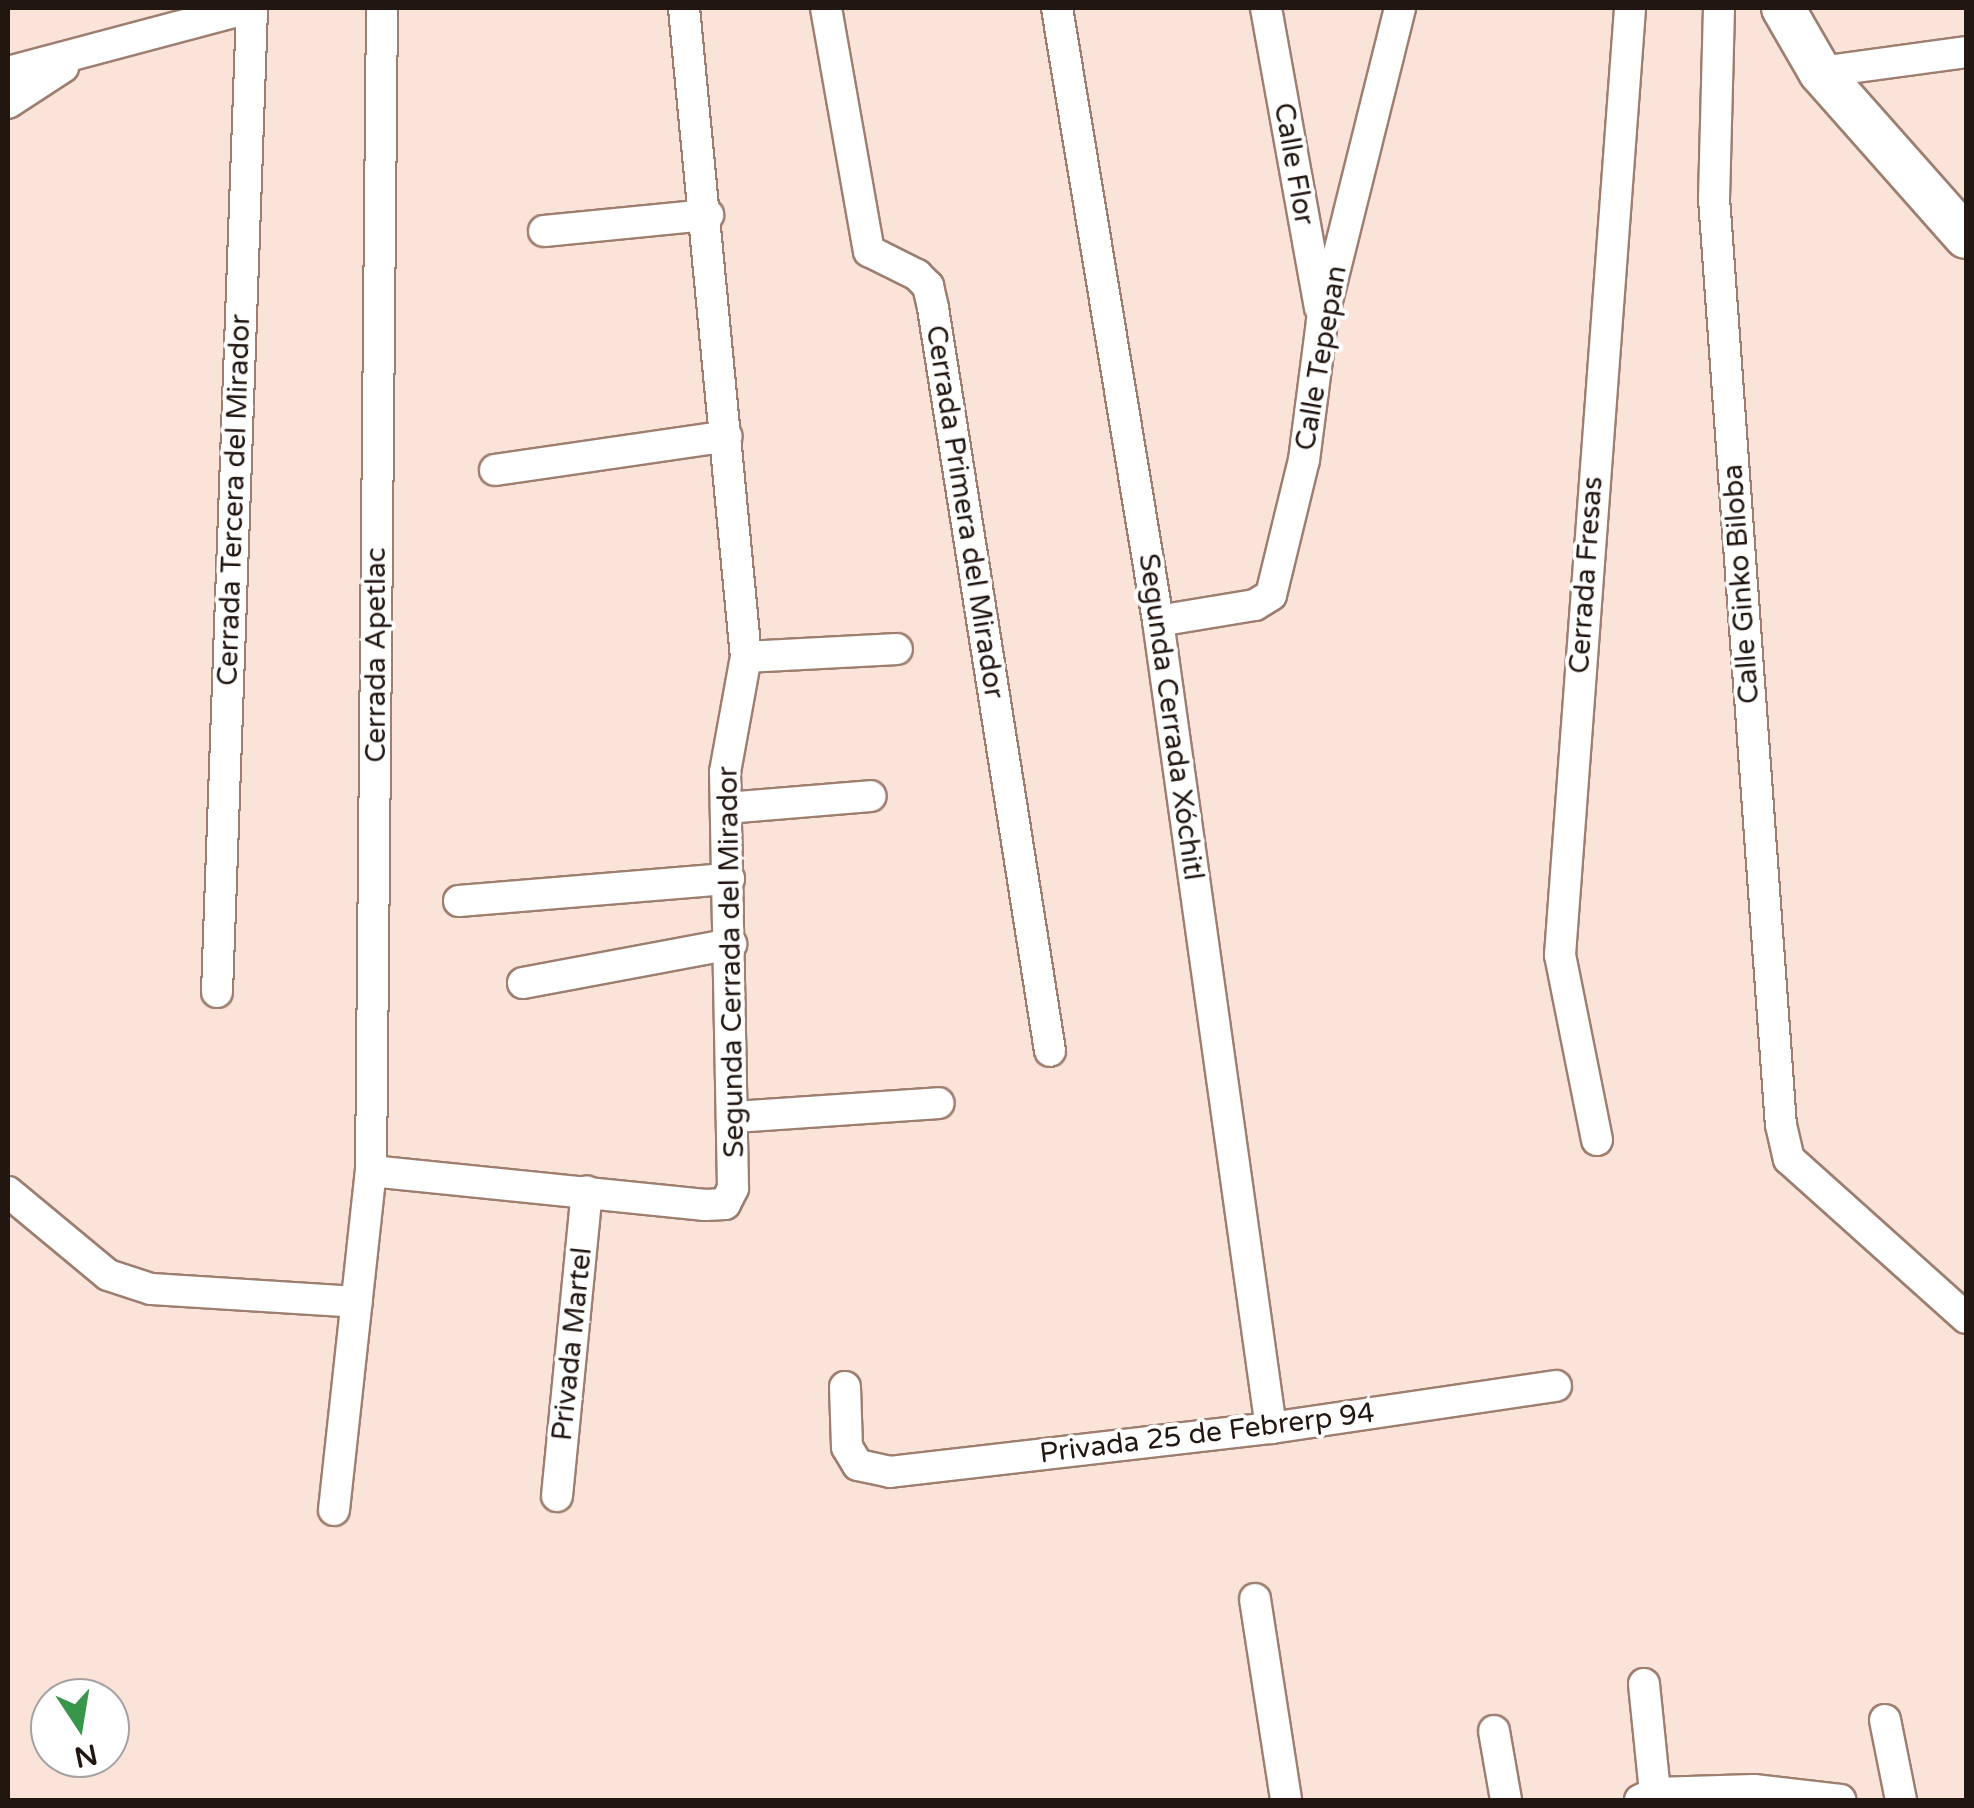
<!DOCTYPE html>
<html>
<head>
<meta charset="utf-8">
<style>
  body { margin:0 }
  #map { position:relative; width:1974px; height:1808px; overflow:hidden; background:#fae4da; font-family:"Varela Round",sans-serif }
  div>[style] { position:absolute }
  .roads { filter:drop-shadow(2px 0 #9e7e6f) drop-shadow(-2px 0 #9e7e6f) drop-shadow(0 2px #9e7e6f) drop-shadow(0 -2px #9e7e6f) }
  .minor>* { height:30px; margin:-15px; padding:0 15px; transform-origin:15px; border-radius:15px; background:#fff }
  .secondary>* { height:42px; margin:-21px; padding:0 21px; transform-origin:21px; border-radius:21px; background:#fff }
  span { translate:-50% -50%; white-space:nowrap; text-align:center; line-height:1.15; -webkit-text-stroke:8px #fff; paint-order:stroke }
  .street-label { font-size:28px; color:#221610 }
  .frame { position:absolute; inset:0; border:10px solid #221610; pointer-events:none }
  .north { position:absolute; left:30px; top:1678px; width:100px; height:100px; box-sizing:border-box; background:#fff; border:2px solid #a7a29f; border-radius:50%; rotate:168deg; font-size:28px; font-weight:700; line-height:40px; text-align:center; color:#221610 }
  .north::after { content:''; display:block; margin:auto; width:35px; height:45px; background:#37964a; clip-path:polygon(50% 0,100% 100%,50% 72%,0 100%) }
</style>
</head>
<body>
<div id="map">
  <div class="roads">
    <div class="minor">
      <i style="left:826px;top:8px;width:247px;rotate:80deg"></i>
      <i style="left:869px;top:251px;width:54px;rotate:26.6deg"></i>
      <i style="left:917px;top:275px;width:16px;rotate:45deg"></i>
      <i style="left:928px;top:286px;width:23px;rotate:77deg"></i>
      <i style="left:933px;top:308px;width:752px;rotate:81.05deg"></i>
      <i style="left:1057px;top:8px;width:621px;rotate:80.64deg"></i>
      <i style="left:1158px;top:621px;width:815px;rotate:82.03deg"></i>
      <i style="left:1266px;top:8px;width:305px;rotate:79.8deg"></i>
      <i style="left:1719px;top:8px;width:190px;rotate:91.5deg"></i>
      <i style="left:1714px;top:198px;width:929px;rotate:85.87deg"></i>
      <i style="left:1781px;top:1125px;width:35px;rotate:77deg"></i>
      <i style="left:1789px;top:1159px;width:238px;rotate:41.9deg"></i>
      <i style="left:8px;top:72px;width:249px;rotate:-14.9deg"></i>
      <i style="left:1820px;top:72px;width:147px;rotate:-7.8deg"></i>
      <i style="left:8px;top:103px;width:66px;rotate:-33.2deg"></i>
      <i style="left:544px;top:231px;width:165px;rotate:-5.6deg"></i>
      <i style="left:495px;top:470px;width:234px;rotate:-8.3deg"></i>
      <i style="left:1158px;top:621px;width:98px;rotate:-9.4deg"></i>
      <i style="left:1255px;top:605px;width:19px;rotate:-32deg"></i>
      <i style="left:1271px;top:595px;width:139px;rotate:-76.3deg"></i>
      <i style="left:1304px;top:460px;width:140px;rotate:-82.6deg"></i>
      <i style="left:1322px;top:321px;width:323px;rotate:-76deg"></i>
      <i style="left:746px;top:657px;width:151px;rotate:-3deg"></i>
      <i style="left:726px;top:808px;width:145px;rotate:-4.7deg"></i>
      <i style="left:459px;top:901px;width:271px;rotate:-4.7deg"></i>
      <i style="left:523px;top:983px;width:212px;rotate:-10.6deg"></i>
      <i style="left:217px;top:992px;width:985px;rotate:-87.96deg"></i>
      <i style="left:735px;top:1117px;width:204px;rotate:-3.9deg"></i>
      <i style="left:1597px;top:1140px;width:189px;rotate:-101.3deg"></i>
      <i style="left:1560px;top:955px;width:950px;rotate:-85.77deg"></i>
      <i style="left:371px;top:1171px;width:336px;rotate:5.8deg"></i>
      <i style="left:705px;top:1205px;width:20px;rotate:-3deg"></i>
      <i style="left:725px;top:1204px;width:18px;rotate:-63deg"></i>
      <i style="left:733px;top:1188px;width:416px;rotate:-91.1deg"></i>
      <i style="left:725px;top:772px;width:117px;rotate:-79.7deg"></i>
      <i style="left:746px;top:657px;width:652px;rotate:-95.46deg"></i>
      <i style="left:8px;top:1192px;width:130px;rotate:39.7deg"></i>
      <i style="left:108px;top:1275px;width:45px;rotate:18deg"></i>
      <i style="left:151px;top:1289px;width:206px;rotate:3.6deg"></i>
      <i style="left:845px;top:1387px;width:60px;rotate:88.1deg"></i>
      <i style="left:847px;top:1447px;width:21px;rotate:59deg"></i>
      <i style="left:858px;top:1465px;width:33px;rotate:12deg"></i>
      <i style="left:890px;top:1472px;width:384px;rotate:-6.6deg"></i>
      <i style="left:1271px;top:1428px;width:288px;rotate:-8.4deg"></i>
      <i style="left:557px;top:1496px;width:306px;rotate:-84.4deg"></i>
      <i style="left:334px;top:1510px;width:341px;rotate:-83.8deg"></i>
      <i style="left:371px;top:1171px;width:1163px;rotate:-89.46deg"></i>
      <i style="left:1255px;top:1599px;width:203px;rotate:81.2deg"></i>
      <i style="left:1644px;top:1684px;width:110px;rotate:84.2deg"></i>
      <i style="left:1885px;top:1720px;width:82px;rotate:78.7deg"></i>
      <i style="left:1494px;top:1731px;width:70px;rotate:80.1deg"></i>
      <i style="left:1640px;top:1800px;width:17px;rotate:-25deg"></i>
      <i style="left:1655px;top:1793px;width:99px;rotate:-1.7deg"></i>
      <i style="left:1754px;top:1790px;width:87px;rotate:6.6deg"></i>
    </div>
    <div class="secondary">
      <i style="left:1783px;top:8px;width:74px;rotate:60deg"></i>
      <i style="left:1820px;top:72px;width:220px;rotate:48.5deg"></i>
    </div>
  </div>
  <div class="street-label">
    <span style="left:1294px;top:164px;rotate:80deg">Calle Flor</span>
    <span style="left:1321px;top:358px;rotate:-80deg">Calle Tepepan</span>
    <span style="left:234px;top:500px;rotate:-88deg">Cerrada Tercera del Mirador</span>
    <span style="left:965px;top:512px;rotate:81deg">Cerrada Primera del Mirador</span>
    <span style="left:1586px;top:575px;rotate:-86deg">Cerrada Fresas</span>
    <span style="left:1741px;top:584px;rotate:-94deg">Calle Ginko Biloba</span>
    <span style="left:376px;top:655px;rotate:-90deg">Cerrada Apetlac</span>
    <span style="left:1171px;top:717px;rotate:82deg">Segunda Cerrada Xóchitl</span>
    <span style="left:731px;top:962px;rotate:-91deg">Segunda Cerrada del Mirador</span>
    <span style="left:572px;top:1344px;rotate:-84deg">Privada Martel</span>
    <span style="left:1207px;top:1433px;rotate:-7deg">Privada 25 de Febrerp 94</span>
  </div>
  <div class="frame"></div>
  <div class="north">N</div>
</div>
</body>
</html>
